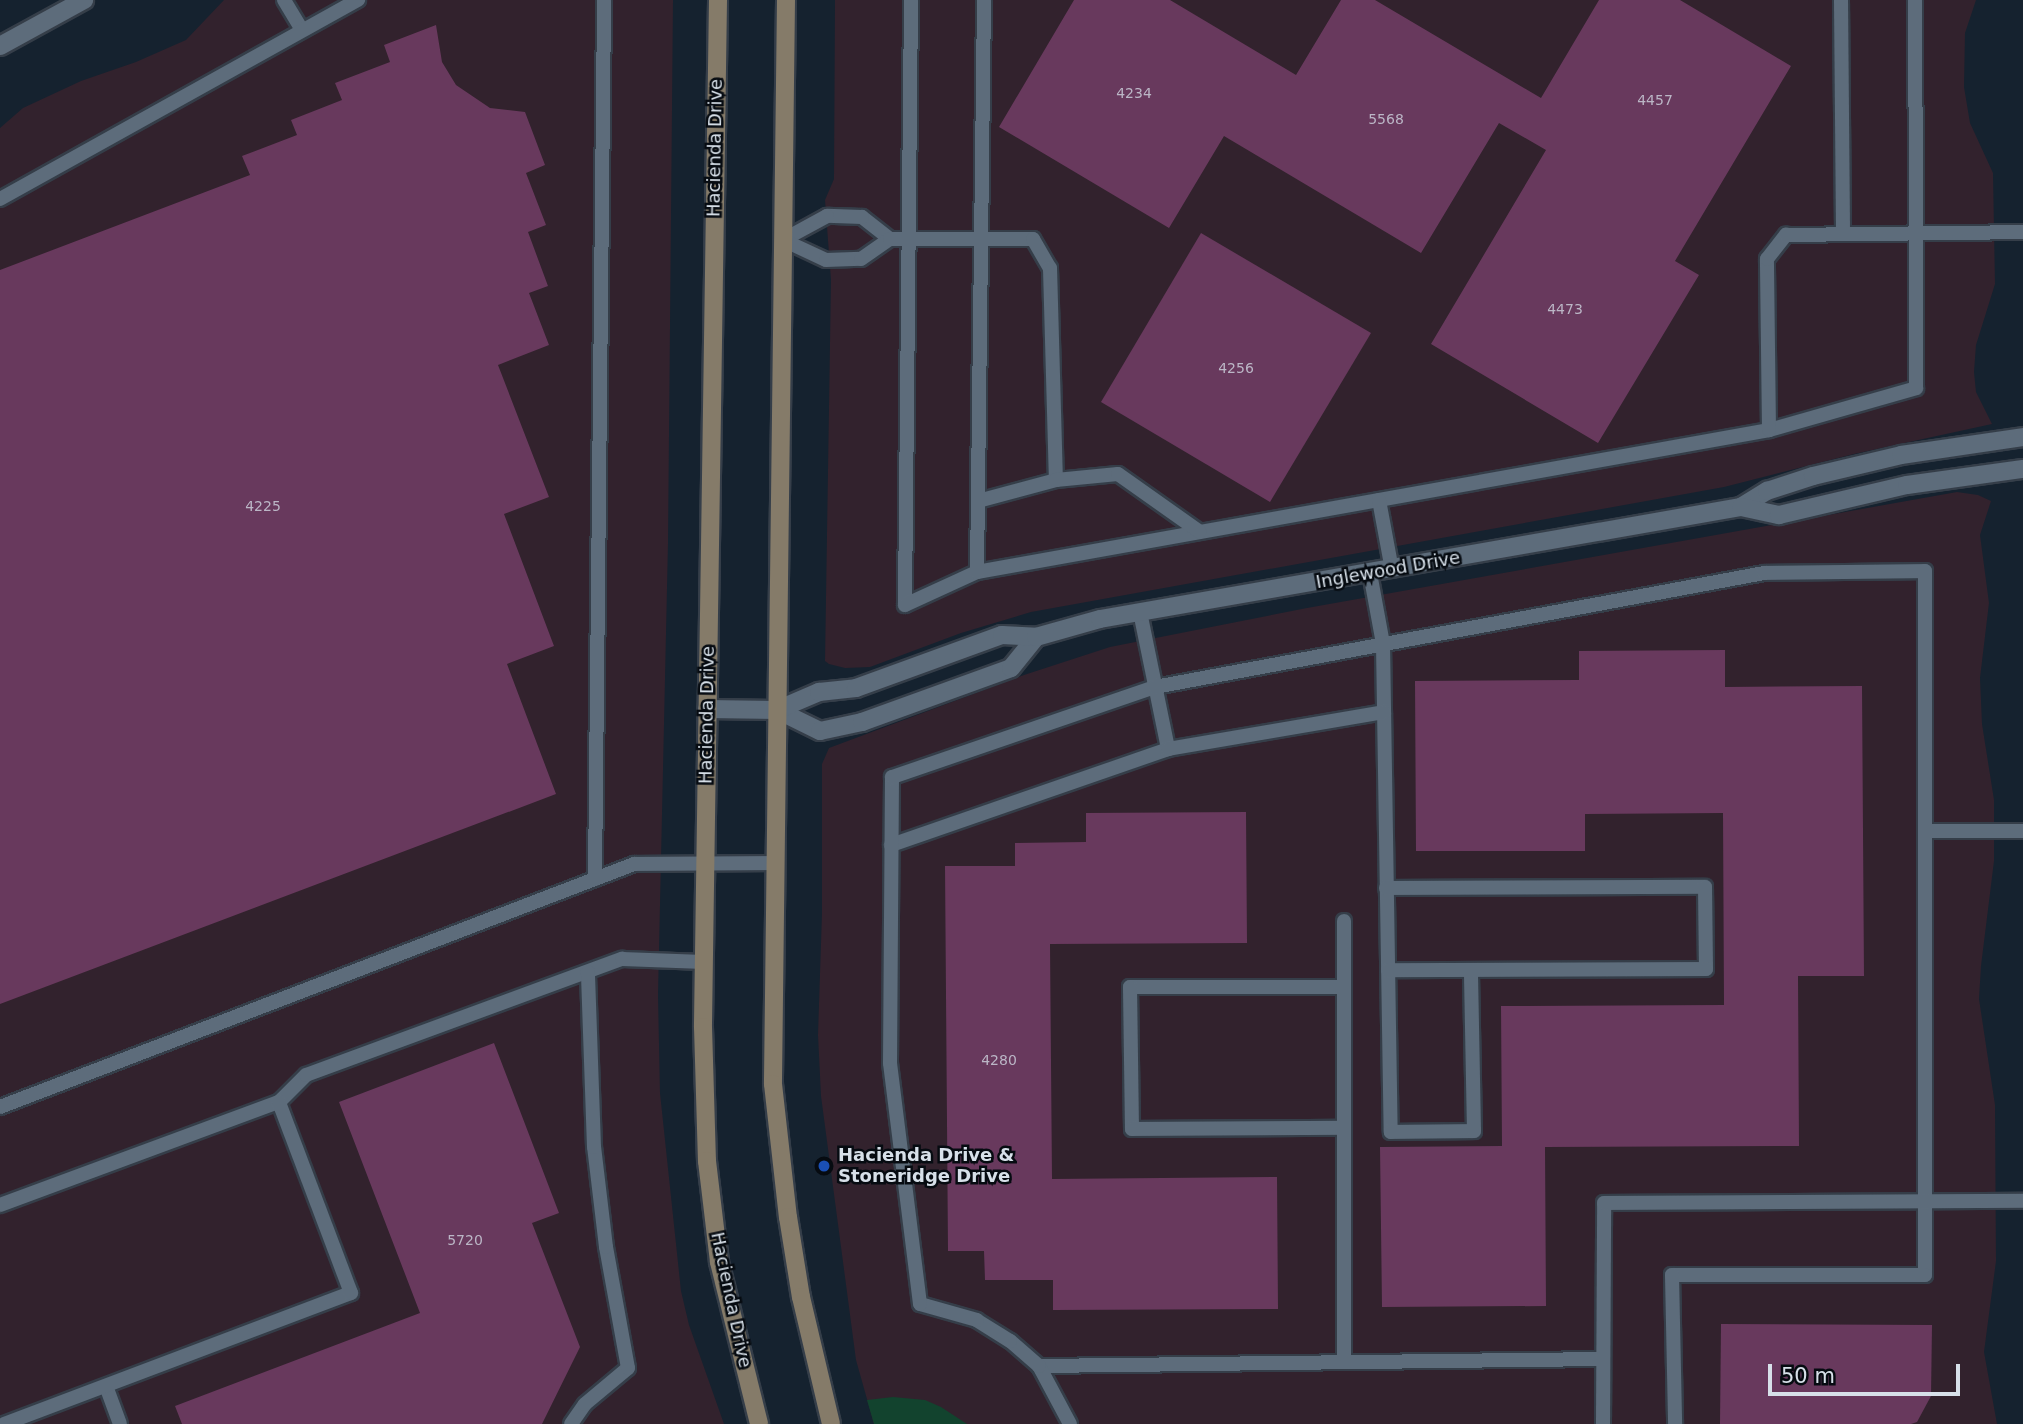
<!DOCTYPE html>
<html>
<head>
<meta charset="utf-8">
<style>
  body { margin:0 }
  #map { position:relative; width:2023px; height:1424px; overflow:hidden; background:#15222f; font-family:"DejaVu Sans",sans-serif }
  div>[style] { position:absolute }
  .commercial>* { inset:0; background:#32222d }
  .green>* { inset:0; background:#12432e }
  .building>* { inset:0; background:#68395d }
  .roads { filter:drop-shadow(2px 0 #353e49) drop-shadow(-2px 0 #353e49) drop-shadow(0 2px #353e49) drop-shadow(0 -2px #353e49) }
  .service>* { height:14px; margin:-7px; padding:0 7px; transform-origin:7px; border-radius:7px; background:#5d6c7b }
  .minor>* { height:18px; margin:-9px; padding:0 9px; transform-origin:9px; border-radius:9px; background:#5d6c7b }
  .tertiary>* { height:18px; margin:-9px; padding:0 9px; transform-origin:9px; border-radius:9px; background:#5d6c7b }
  .secondary>* { height:18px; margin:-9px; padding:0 9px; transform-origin:9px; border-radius:9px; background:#857b69 }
  .dots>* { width:19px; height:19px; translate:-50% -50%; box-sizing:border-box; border:4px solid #060b11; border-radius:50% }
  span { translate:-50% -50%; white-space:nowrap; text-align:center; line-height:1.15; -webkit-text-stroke:5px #060b11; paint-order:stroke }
  .number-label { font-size:14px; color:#bbb6c6 }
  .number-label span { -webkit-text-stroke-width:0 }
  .street-label { font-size:18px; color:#d7e0e9 }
  .poi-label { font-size:18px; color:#d7e0e9; font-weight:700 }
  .left { translate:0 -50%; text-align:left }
  .scale { position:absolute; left:1768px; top:1364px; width:192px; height:32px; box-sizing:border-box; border:4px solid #d7e0e9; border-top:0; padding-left:9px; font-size:21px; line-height:24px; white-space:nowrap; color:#d7e0e9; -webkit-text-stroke:5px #060b11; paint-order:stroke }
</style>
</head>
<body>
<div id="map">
  <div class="commercial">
    <i style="clip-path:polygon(224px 0,673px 0,668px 543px,658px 995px,660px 1093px,681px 1291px,689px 1325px,724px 1424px,0 1424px,0 128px,23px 108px,81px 81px,136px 62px,186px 40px)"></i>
    <i style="clip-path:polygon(835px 0,1976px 0,1965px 33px,1964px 87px,1970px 123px,1993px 173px,1995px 284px,1976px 345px,1974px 372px,1976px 392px,1992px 424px,1854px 454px,1724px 487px,1031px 612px,961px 633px,870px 667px,845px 668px,829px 664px,825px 661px,831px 280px,825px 200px,834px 179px)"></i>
    <i style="clip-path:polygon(1957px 492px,1978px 495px,1991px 501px,1980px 535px,1989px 603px,1980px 678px,1982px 724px,1994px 800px,1994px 861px,1981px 966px,1979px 999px,1995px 1105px,1996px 1261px,1984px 1352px,1997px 1424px,874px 1424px,856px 1360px,821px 1096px,818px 1035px,822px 913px,822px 764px,829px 748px,1024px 675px,1110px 647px,1307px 608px)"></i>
  </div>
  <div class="green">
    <i style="clip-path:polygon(893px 1397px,925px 1400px,941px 1407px,967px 1424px,874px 1424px,867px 1400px)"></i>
  </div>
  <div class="building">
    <i style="clip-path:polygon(1074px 0,1170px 0,1296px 75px,1341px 0,1375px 0,1541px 98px,1599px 0,1680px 0,1791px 66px,1675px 261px,1699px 275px,1598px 443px,1431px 344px,1546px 150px,1499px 123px,1421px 253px,1224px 136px,1169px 228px,999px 127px)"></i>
    <i style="clip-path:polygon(436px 25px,442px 62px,456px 85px,490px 108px,525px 112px,545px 165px,526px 173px,546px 225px,528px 232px,548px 286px,529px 293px,549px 345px,498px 365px,549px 497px,504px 514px,554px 646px,507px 664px,556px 794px,0 1004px,0 270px,250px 175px,242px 156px,297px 135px,291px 120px,342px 100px,335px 83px,390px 62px,384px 45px)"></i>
    <i style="clip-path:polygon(1201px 233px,1371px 333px,1270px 502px,1101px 402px)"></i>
    <i style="clip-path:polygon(1725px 650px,1725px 687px,1862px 686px,1864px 976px,1798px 976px,1799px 1146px,1545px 1147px,1546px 1306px,1382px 1307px,1380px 1147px,1502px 1146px,1501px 1006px,1724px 1005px,1723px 813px,1585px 814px,1585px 851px,1416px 851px,1415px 681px,1579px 680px,1579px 651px)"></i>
    <i style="clip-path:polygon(1246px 812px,1247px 943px,1050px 944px,1052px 1179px,1277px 1177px,1278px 1309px,1053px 1310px,1053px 1280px,985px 1280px,984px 1251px,948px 1251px,945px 866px,1015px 866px,1015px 843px,1086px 842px,1086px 813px)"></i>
    <i style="clip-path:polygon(494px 1043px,559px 1213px,532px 1223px,580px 1347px,542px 1424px,182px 1424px,175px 1406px,420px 1313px,339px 1102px)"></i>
    <i style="clip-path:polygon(1721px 1324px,1932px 1325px,1931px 1396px,1917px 1422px,1911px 1424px,1720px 1424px)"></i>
  </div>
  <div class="roads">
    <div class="service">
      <i style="left:284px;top:0;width:35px;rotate:59deg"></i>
      <i style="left:911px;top:0;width:605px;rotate:90.57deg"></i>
      <i style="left:905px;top:605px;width:79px;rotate:-24.6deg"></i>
      <i style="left:977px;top:572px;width:805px;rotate:-10.16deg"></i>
      <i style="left:1769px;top:430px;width:153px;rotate:-15.9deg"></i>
      <i style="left:1916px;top:388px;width:388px;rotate:-90.1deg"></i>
      <i style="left:1841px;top:0;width:234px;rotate:89.5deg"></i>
      <i style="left:0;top:199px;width:410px;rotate:-29.1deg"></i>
      <i style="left:890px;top:239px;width:36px;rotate:-142deg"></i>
      <i style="left:862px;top:217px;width:35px;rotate:-178deg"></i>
      <i style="left:827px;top:216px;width:50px;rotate:151.4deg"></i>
      <i style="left:783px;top:240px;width:47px;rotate:24.9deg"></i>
      <i style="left:826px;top:260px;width:35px;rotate:-2deg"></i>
      <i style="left:861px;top:259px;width:35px;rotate:-35deg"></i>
      <i style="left:890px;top:239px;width:143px"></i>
      <i style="left:1033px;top:239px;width:34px;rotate:60deg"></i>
      <i style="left:1050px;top:268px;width:212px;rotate:88.4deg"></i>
      <i style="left:1769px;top:430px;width:171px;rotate:-90.7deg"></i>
      <i style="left:1767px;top:259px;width:31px;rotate:-52deg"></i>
      <i style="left:1786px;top:235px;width:237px;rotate:-0.7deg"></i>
      <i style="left:1379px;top:500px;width:71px;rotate:79.5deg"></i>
      <i style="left:978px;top:501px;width:81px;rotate:-15.1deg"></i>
      <i style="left:1056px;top:480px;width:62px;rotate:-5.5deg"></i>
      <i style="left:1118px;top:474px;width:100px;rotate:35.3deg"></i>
      <i style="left:977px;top:572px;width:572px;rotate:-89.3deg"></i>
      <i style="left:1370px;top:573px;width:72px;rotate:79.6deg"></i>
      <i style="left:1383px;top:644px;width:488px;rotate:89.1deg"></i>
      <i style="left:1391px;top:1132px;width:83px;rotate:-0.7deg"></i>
      <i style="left:1474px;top:1131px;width:161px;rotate:-91.1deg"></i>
      <i style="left:1140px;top:612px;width:140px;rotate:78.4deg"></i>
      <i style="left:1925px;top:831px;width:98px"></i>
      <i style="left:891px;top:845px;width:293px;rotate:-19.1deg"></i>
      <i style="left:1168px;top:749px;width:219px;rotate:-9.7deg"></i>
      <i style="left:595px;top:879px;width:879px;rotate:-89.41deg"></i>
      <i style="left:1386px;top:888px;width:319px;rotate:-0.2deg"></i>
      <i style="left:1705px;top:887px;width:82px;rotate:89.3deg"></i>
      <i style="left:1706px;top:969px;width:318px;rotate:179.8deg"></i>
      <i style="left:1344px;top:987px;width:214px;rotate:180deg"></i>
      <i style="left:1130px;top:987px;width:142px;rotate:89.2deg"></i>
      <i style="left:1132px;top:1129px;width:212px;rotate:-0.3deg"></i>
      <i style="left:0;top:1107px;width:679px;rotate:-20.97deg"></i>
      <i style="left:634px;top:864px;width:141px;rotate:-0.4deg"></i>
      <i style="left:0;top:1205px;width:297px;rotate:-20.3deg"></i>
      <i style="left:279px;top:1102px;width:38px;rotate:-45deg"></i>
      <i style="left:306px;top:1075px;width:337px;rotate:-20.2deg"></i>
      <i style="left:622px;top:959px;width:82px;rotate:2.1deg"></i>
      <i style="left:1344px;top:1362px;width:441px;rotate:-90deg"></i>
      <i style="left:1039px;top:1366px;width:564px;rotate:-0.71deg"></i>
      <i style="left:106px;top:1386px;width:40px;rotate:69.8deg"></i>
      <i style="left:4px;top:1424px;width:371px;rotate:-20.7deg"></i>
      <i style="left:351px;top:1293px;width:204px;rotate:-110.7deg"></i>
      <i style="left:571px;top:1424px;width:24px;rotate:-55deg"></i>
      <i style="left:585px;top:1404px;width:56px;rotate:-39.9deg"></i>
      <i style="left:628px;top:1368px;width:123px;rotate:-100.3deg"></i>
      <i style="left:606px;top:1247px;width:101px;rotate:-96.8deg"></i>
      <i style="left:594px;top:1147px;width:175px;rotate:-92deg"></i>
      <i style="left:1070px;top:1424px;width:66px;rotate:-118.1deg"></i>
      <i style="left:1039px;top:1366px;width:38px;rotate:-139deg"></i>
      <i style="left:1010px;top:1341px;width:39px;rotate:-148deg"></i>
      <i style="left:977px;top:1320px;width:59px;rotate:-164.3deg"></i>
      <i style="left:920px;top:1304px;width:243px;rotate:-97.1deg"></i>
      <i style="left:890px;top:1063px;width:286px;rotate:-89.6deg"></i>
      <i style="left:892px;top:777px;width:278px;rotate:-18.9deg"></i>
      <i style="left:1155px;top:687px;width:620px;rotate:-10.6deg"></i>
      <i style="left:1764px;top:573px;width:161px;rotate:-0.7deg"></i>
      <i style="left:1925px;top:571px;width:704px;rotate:90deg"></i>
      <i style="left:1925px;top:1275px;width:253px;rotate:180deg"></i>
      <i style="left:1672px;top:1275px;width:149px;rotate:88.8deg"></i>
      <i style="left:1603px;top:1424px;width:221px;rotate:-89.7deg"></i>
      <i style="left:1604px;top:1203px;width:419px;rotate:-0.3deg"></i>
    </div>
    <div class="minor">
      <i style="left:1741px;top:507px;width:31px;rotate:-32deg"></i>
      <i style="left:1767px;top:491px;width:48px;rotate:-18.1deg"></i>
      <i style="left:1813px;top:476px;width:90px;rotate:-13.4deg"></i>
      <i style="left:1901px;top:455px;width:123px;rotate:-8.4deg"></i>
      <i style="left:707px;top:709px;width:70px;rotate:0.8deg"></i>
      <i style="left:777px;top:710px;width:48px;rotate:26deg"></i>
      <i style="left:820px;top:731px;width:43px;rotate:-12.1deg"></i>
      <i style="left:862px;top:722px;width:158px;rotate:-19.9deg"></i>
      <i style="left:1011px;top:668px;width:40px;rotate:-51deg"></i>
      <i style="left:777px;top:710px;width:46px;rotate:-23.2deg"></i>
      <i style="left:819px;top:692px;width:37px;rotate:-6deg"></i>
      <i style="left:856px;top:688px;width:155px;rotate:-20deg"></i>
      <i style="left:1002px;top:635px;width:34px;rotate:3deg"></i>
      <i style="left:1036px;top:637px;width:66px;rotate:-15.7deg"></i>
      <i style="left:1100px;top:619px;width:651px;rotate:-9.91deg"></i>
      <i style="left:1741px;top:507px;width:39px;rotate:12deg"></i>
      <i style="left:1779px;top:515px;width:131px;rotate:-13.2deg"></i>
      <i style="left:1907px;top:485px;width:117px;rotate:-7.9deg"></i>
    </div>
    <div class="tertiary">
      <i style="left:0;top:46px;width:96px;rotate:-28.7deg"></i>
    </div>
    <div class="secondary">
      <i style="left:718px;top:0;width:1027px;rotate:90.84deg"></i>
      <i style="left:703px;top:1027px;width:134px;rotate:88.3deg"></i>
      <i style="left:707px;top:1161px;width:102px;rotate:83.2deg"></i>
      <i style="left:719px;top:1262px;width:167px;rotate:76.1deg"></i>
      <i style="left:786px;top:0;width:1084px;rotate:90.69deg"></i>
      <i style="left:773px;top:1084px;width:134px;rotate:83.6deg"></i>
      <i style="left:788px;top:1217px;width:81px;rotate:80.8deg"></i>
      <i style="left:801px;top:1297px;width:130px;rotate:76.7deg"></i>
    </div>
  </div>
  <div class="dots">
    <i style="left:824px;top:1166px;background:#1a4fb4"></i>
  </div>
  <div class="number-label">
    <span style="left:1134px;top:93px">4234</span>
    <span style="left:1655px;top:100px">4457</span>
    <span style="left:1386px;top:119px">5568</span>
    <span style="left:1565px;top:309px">4473</span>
    <span style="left:1236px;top:368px">4256</span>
    <span style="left:263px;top:506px">4225</span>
    <span style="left:999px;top:1060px">4280</span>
    <span style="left:465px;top:1240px">5720</span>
  </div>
  <div class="street-label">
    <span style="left:715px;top:148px;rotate:-89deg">Hacienda Drive</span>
    <span style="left:1388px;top:570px;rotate:-10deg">Inglewood Drive</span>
    <span style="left:707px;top:715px;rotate:-89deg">Hacienda Drive</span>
    <span style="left:731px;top:1300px;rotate:78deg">Hacienda Drive</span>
  </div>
  <div class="poi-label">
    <span class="left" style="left:838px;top:1166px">Hacienda Drive &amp;<br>Stoneridge Drive</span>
  </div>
  <div class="scale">50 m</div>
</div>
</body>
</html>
